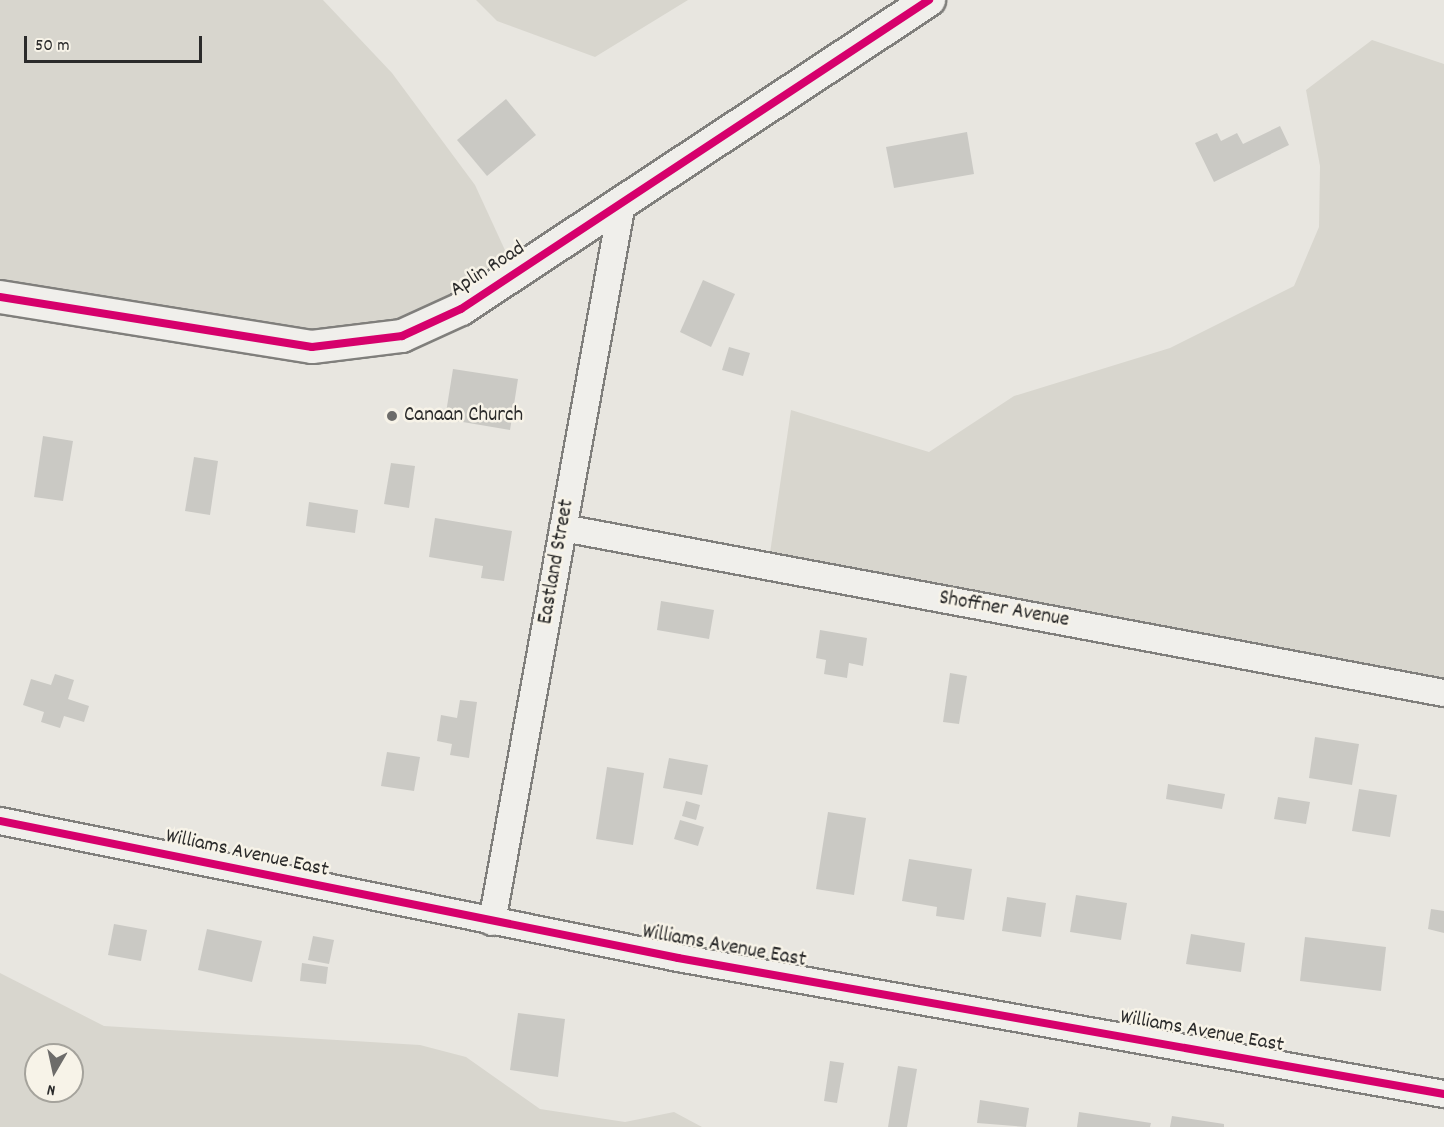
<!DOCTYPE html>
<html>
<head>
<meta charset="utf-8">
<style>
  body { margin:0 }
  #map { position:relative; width:1444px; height:1127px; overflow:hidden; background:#e8e6e0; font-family:Dekko,sans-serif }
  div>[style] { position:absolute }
  .green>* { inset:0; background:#d8d6ce }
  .building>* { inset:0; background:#cac9c4 }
  .roads { filter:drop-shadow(2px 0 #807f7c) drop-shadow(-2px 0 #807f7c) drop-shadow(0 2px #807f7c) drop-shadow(0 -2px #807f7c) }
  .minor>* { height:26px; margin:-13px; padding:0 13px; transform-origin:13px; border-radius:13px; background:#f0efeb }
  .tertiary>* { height:32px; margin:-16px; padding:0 16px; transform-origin:16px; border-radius:16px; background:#f0efeb }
  .cycleway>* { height:8px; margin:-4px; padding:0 4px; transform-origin:4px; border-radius:4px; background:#d6006c }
  .dots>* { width:16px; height:16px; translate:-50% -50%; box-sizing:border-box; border:3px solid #f7f3e8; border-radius:50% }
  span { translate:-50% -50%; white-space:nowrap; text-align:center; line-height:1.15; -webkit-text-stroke:5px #f7f3e8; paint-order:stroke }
  .street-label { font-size:21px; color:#2b2b2b }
  .poi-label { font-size:21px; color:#2b2b2b }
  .left { translate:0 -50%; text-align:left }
  .north { position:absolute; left:24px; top:1043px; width:60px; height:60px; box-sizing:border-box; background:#f7f3e8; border:2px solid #a5a39c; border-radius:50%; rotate:189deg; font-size:16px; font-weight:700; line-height:24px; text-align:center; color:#2b2b2b }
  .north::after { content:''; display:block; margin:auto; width:21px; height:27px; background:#6d6c6a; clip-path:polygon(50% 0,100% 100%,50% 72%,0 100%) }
  .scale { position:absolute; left:24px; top:36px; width:178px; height:27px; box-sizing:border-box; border:3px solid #2b2b2b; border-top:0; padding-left:8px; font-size:18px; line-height:21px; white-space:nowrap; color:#2b2b2b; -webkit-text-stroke:4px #f7f3e8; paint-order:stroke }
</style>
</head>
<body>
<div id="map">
  <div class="green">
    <i style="clip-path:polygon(0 0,323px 0,392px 73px,475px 185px,510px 261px,456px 297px,399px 323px,313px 334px,0 283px)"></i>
    <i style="clip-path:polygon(476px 0,688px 0,595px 57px,497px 21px)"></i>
    <i style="clip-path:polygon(1372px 40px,1444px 64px,1444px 679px,770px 553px,791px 410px,929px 452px,1014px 396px,1170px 348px,1294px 286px,1319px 227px,1320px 166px,1306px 90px)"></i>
    <i style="clip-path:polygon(evenodd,0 973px,104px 1026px,420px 1045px,466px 1057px,540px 1109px,625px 1122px,674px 1112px,702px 1127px,0 1127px,0 973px,36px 1055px,72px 1055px,72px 1091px,36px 1091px,36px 1055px)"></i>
  </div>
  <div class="building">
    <i style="clip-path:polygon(506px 99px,536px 135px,487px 176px,457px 140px)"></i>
    <i style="clip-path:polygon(1280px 126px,1289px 145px,1214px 182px,1195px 143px,1217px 133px,1221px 141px,1237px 133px,1243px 144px)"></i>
    <i style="clip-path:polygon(967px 132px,974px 174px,894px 188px,886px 147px)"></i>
    <i style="clip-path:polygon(703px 280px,735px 294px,711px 347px,680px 332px)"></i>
    <i style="clip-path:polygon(729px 347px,750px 353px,743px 376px,722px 370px)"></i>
    <i style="clip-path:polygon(453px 369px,518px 379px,510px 430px,445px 419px)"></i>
    <i style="clip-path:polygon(43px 436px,73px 441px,63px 501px,34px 497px)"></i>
    <i style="clip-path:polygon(194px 457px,218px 461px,210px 515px,185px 511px)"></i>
    <i style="clip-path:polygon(391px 463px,415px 466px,409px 508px,384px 504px)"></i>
    <i style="clip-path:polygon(309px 502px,358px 510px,355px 533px,306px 526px)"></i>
    <i style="clip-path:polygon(435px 518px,512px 531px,504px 581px,481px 578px,483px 566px,429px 557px)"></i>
    <i style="clip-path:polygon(661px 601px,714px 610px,709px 639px,657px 630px)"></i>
    <i style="clip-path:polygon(820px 630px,867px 638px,863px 666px,849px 663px,847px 678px,824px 674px,826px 660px,816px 658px)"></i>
    <i style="clip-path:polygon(950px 673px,967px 676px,959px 724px,943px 722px)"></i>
    <i style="clip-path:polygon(55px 674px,74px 680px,68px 699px,89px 706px,84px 722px,64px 716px,60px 728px,41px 722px,44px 712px,23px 705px,31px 679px,51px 685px)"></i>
    <i style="clip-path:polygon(460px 700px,477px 702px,469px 758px,450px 755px,452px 744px,437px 741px,441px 715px,457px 718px)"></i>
    <i style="clip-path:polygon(1315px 737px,1359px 744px,1352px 785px,1309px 778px)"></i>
    <i style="clip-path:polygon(387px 752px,420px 757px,414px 791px,381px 786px)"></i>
    <i style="clip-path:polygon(669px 758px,708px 765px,702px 795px,663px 788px)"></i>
    <i style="clip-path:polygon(607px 767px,644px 773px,633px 845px,596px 839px)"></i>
    <i style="clip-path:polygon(1168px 784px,1225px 794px,1222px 809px,1166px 799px)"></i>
    <i style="clip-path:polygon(1359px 789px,1397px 795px,1390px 837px,1352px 831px)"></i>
    <i style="clip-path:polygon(1278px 797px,1310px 802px,1306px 824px,1274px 819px)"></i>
    <i style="clip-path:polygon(686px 801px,700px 805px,696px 820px,682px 816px)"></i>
    <i style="clip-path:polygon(828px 812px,866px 818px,854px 895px,816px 889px)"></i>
    <i style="clip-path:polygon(680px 820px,704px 827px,698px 846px,674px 839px)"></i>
    <i style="clip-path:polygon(909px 859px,972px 869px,964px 920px,936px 916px,937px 907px,902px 901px)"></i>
    <i style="clip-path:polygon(1076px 895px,1127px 903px,1121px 940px,1070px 932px)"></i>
    <i style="clip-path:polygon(1007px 897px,1046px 903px,1041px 937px,1002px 931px)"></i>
    <i style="clip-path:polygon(1431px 909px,1444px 911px,1444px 933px,1428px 929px)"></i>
    <i style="clip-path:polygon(114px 924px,147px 930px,141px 961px,108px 955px)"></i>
    <i style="clip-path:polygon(207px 929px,262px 941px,252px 982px,198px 970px)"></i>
    <i style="clip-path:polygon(1191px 934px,1245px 943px,1241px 972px,1186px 964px)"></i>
    <i style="clip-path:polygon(313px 936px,334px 940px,329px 964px,308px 960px)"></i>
    <i style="clip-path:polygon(1305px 937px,1386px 947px,1381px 991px,1300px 981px)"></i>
    <i style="clip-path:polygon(302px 963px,328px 967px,326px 984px,300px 981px)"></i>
    <i style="clip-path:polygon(518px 1013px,565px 1019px,558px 1077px,510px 1070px)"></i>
    <i style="clip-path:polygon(830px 1061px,844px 1063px,837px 1103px,824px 1101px)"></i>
    <i style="clip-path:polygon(898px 1066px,917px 1069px,907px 1127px,888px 1127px)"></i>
    <i style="clip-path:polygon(980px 1100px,1029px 1108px,1026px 1127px,977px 1123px)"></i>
    <i style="clip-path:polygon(1079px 1112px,1151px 1123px,1150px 1127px,1077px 1127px)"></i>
    <i style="clip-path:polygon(1172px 1116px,1224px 1124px,1224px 1127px,1170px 1127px)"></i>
  </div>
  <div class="roads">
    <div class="minor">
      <i style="left:563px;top:528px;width:896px;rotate:10.61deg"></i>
      <i style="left:0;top:821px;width:692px;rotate:11.42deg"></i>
      <i style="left:678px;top:958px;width:778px;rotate:10.07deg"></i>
      <i style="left:492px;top:922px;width:731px;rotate:-79.75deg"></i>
    </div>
    <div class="tertiary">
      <i style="left:0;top:297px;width:316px;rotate:9.1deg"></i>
      <i style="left:312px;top:347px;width:91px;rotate:-7deg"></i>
      <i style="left:402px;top:336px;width:65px;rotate:-24.6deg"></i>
      <i style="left:461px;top:309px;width:561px;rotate:-33.44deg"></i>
    </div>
  </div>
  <div class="cycleway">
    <i style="left:0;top:297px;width:316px;rotate:9.1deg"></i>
    <i style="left:312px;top:347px;width:91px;rotate:-7deg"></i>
    <i style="left:402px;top:336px;width:65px;rotate:-24.6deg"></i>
    <i style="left:461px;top:309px;width:561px;rotate:-33.44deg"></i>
    <i style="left:0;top:821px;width:692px;rotate:11.42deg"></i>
    <i style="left:678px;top:958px;width:778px;rotate:10.07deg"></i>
  </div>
  <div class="dots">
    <i style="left:392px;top:416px;background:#6d6c6a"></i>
  </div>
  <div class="street-label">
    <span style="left:488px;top:270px;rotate:-33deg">Aplin Road</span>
    <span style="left:557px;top:562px;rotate:-80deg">Eastland Street</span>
    <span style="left:1004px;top:610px;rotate:10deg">Shoffner Avenue</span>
    <span style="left:247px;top:854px;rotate:12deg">Williams Avenue East</span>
    <span style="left:724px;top:947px;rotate:10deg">Williams Avenue East</span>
    <span style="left:1202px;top:1032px;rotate:10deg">Williams Avenue East</span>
  </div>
  <div class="poi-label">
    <span class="left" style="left:404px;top:416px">Canaan Church</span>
  </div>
  <div class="north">N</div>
  <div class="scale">50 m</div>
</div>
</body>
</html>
